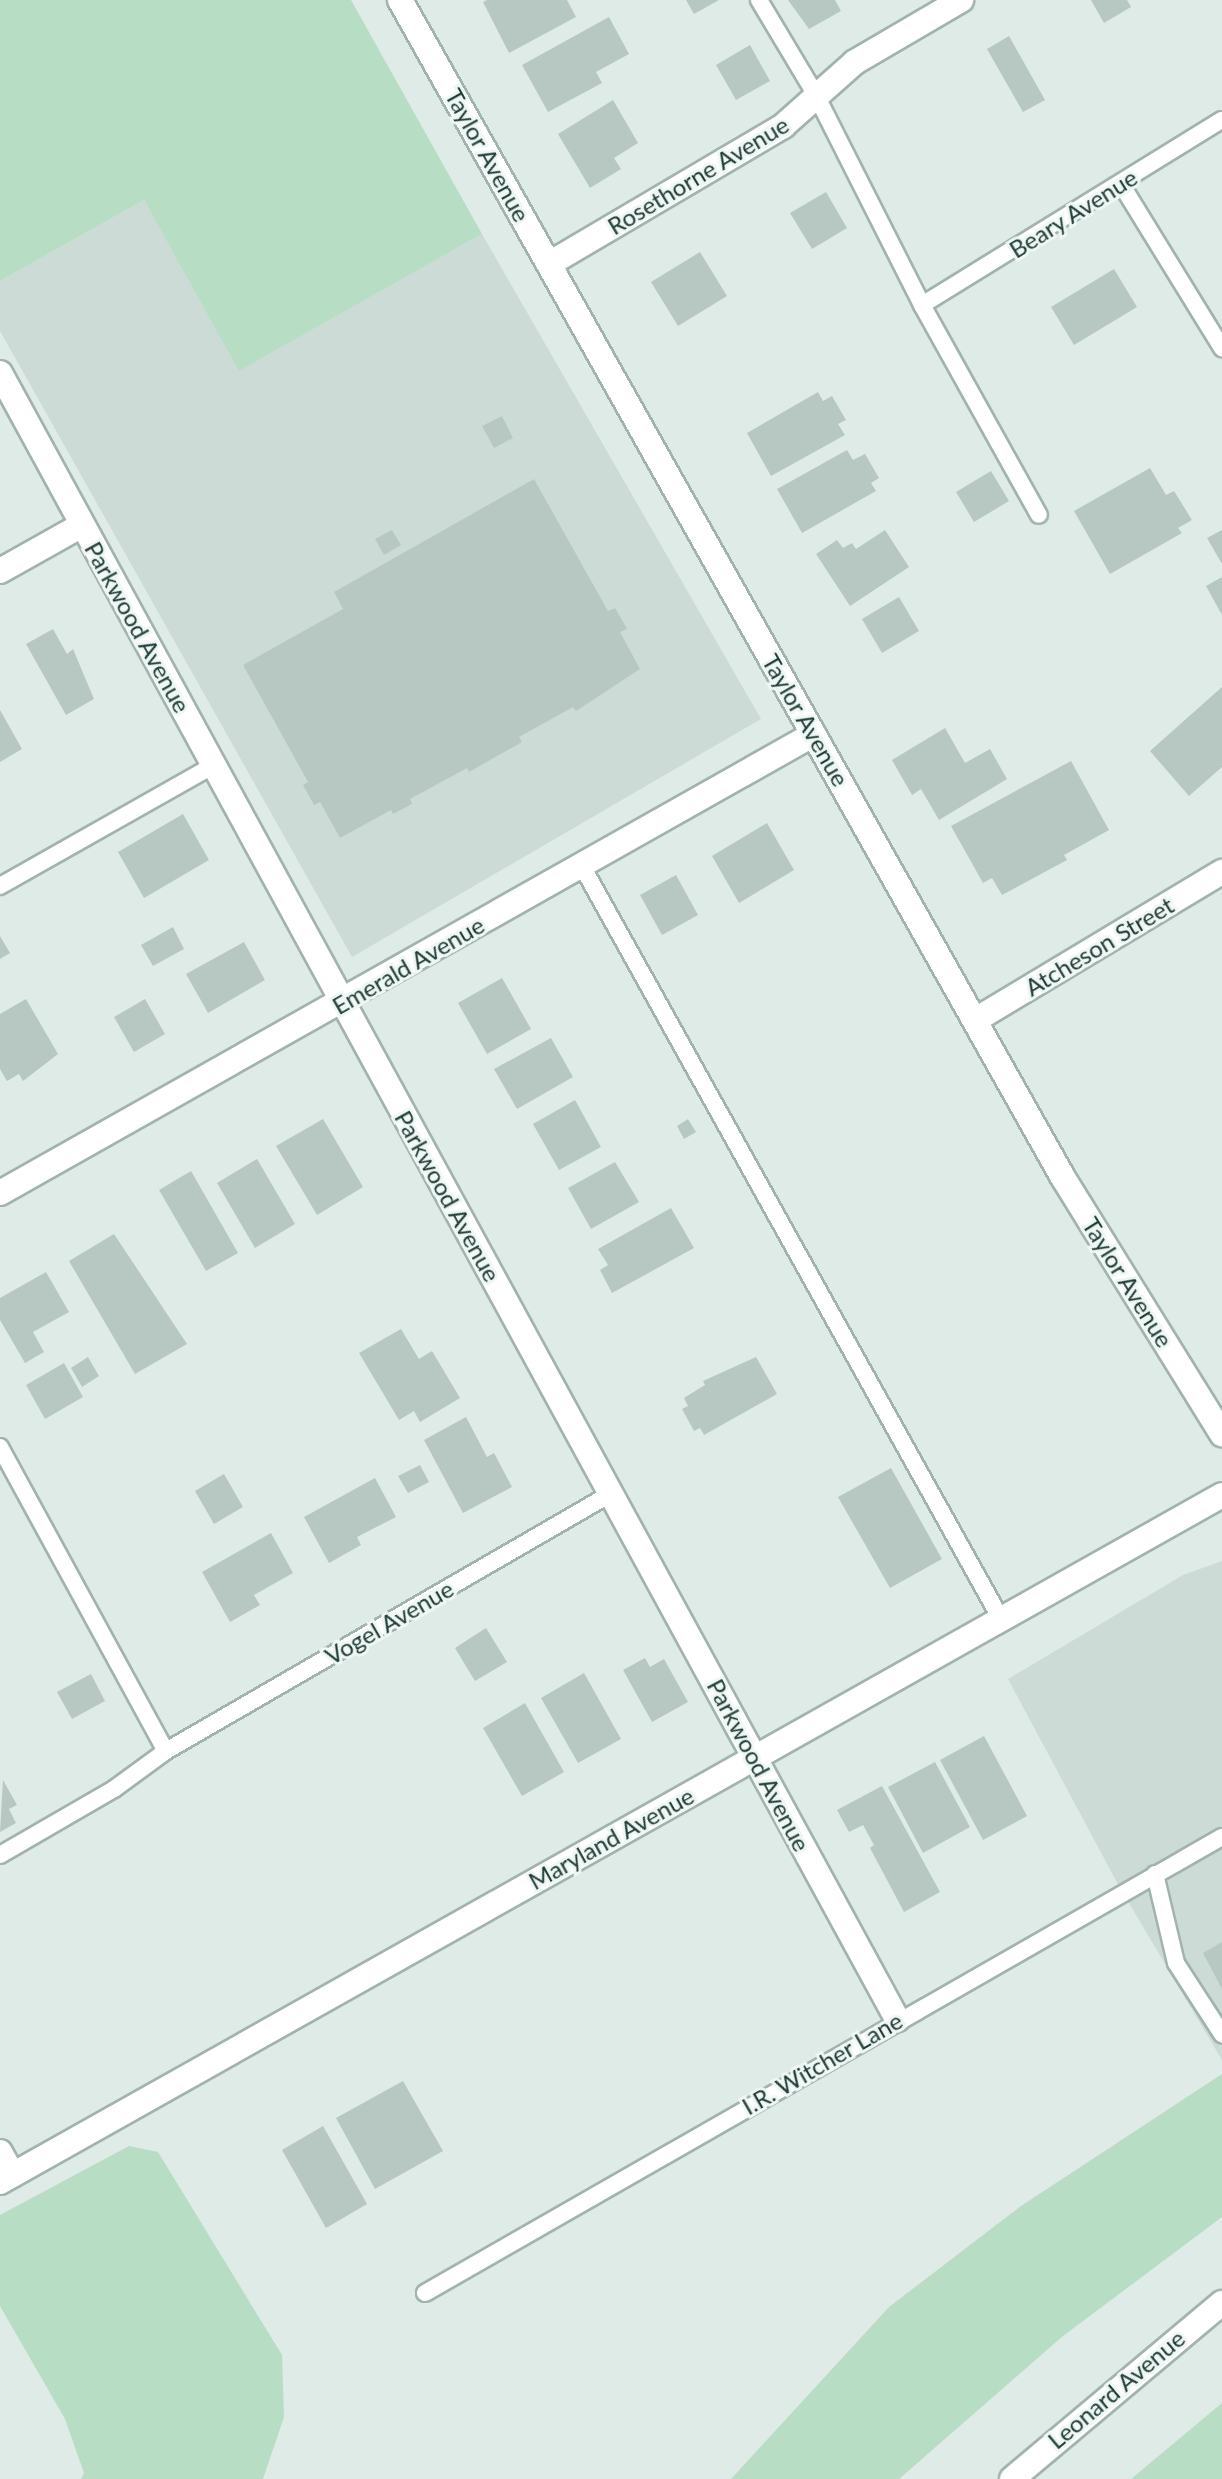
<!DOCTYPE html>
<html>
<head>
<meta charset="utf-8">
<style>
  body { margin:0 }
  #map { position:relative; width:1222px; height:2479px; overflow:hidden; background:#dfebe7; font-family:Lato,sans-serif }
  div>[style] { position:absolute }
  .built>* { inset:0; background:#cddbd6 }
  .green>* { inset:0; background:#b7ddc5 }
  .building>* { inset:0; background:#b7c8c3 }
  .roads { filter:drop-shadow(2px 0 #a2b3ae) drop-shadow(-2px 0 #a2b3ae) drop-shadow(0 2px #a2b3ae) drop-shadow(0 -2px #a2b3ae) }
  .service>* { height:16px; margin:-8px; padding:0 8px; transform-origin:8px; border-radius:8px; background:#fff }
  .minor>* { height:24px; margin:-12px; padding:0 12px; transform-origin:12px; border-radius:12px; background:#fff }
  .secondary>* { height:24px; margin:-12px; padding:0 12px; transform-origin:12px; border-radius:12px; background:#fff }
  span { translate:-50% -50%; white-space:nowrap; text-align:center; line-height:1.15; -webkit-text-stroke:6px #eff7f4; paint-order:stroke }
  .street-label { font-size:24px; color:#203b36 }
</style>
</head>
<body>
<div id="map">
  <div class="built">
    <i style="clip-path:polygon(144px 200px,240px 370px,482px 234px,761px 719px,352px 957px,0 331px,0 281px)"></i>
    <i style="clip-path:polygon(1222px 1561px,1222px 2060px,1120px 1888px,1008px 1679px,1183px 1575px)"></i>
  </div>
  <div class="green">
    <i style="clip-path:polygon(0 0,351px 0,482px 234px,239px 371px,144px 200px,0 281px)"></i>
    <i style="clip-path:polygon(1222px 2074px,1222px 2217px,1063px 2336px,899px 2479px,731px 2479px,889px 2307px,1021px 2206px)"></i>
    <i style="clip-path:polygon(129px 2146px,158px 2152px,282px 2355px,284px 2417px,263px 2479px,81px 2479px,84px 2473px,65px 2419px,0 2306px,0 2215px)"></i>
    <i style="clip-path:polygon(1222px 2403px,1222px 2479px,1131px 2479px)"></i>
  </div>
  <div class="building">
    <i style="clip-path:polygon(487px 0,567px 0,576px 17px,509px 53px,483px 2px)"></i>
    <i style="clip-path:polygon(686px 0,719px 0,694px 14px)"></i>
    <i style="clip-path:polygon(788px 0,835px 0,841px 11px,809px 29px)"></i>
    <i style="clip-path:polygon(1091px 0,1127px 0,1131px 7px,1104px 23px)"></i>
    <i style="clip-path:polygon(609px 17px,629px 54px,596px 72px,602px 83px,548px 112px,522px 65px)"></i>
    <i style="clip-path:polygon(1009px 36px,1045px 100px,1023px 112px,987px 49px)"></i>
    <i style="clip-path:polygon(750px 45px,770px 81px,736px 100px,716px 65px)"></i>
    <i style="clip-path:polygon(613px 100px,638px 143px,614px 158px,621px 169px,590px 188px,558px 134px)"></i>
    <i style="clip-path:polygon(826px 192px,847px 228px,812px 249px,790px 213px)"></i>
    <i style="clip-path:polygon(700px 252px,727px 296px,678px 326px,651px 282px)"></i>
    <i style="clip-path:polygon(1114px 269px,1137px 307px,1074px 345px,1051px 307px)"></i>
    <i style="clip-path:polygon(818px 392px,823px 401px,832px 396px,846px 420px,838px 424px,845px 435px,771px 476px,747px 433px)"></i>
    <i style="clip-path:polygon(502px 416px,513px 438px,494px 448px,482px 426px)"></i>
    <i style="clip-path:polygon(847px 450px,853px 460px,865px 454px,879px 478px,871px 483px,876px 491px,802px 533px,777px 489px)"></i>
    <i style="clip-path:polygon(1150px 468px,1166px 495px,1174px 491px,1192px 520px,1178px 528px,1182px 533px,1110px 574px,1074px 511px)"></i>
    <i style="clip-path:polygon(991px 471px,1009px 501px,974px 522px,956px 492px)"></i>
    <i style="clip-path:polygon(534px 479px,608px 611px,615px 608px,627px 629px,620px 632px,640px 669px,576px 711px,573px 707px,519px 737px,522px 742px,469px 772px,467px 768px,410px 799px,412px 804px,393px 814px,391px 810px,340px 838px,320px 802px,314px 805px,303px 785px,308px 782px,243px 665px,343px 609px,334px 592px)"></i>
    <i style="clip-path:polygon(392px 530px,401px 545px,384px 555px,375px 539px)"></i>
    <i style="clip-path:polygon(885px 530px,909px 567px,850px 606px,816px 554px,837px 540px,843px 548px,852px 543px,856px 549px)"></i>
    <i style="clip-path:polygon(1222px 530px,1222px 564px,1207px 538px)"></i>
    <i style="clip-path:polygon(1222px 577px,1222px 615px,1206px 586px)"></i>
    <i style="clip-path:polygon(899px 597px,919px 631px,882px 653px,862px 619px)"></i>
    <i style="clip-path:polygon(53px 629px,67px 654px,73px 649px,94px 699px,66px 715px,26px 644px)"></i>
    <i style="clip-path:polygon(1222px 687px,1222px 767px,1189px 796px,1150px 751px)"></i>
    <i style="clip-path:polygon(0 710px,22px 749px,0 762px)"></i>
    <i style="clip-path:polygon(945px 728px,965px 763px,990px 749px,1007px 779px,939px 820px,921px 789px,912px 795px,892px 760px)"></i>
    <i style="clip-path:polygon(1071px 761px,1109px 830px,1064px 855px,1067px 860px,1002px 895px,992px 878px,983px 883px,951px 826px)"></i>
    <i style="clip-path:polygon(183px 814px,209px 860px,144px 898px,118px 852px)"></i>
    <i style="clip-path:polygon(767px 823px,794px 870px,739px 903px,712px 856px)"></i>
    <i style="clip-path:polygon(676px 875px,698px 915px,662px 935px,640px 895px)"></i>
    <i style="clip-path:polygon(173px 927px,184px 949px,153px 966px,141px 945px)"></i>
    <i style="clip-path:polygon(0 936px,10px 953px,0 959px)"></i>
    <i style="clip-path:polygon(244px 942px,265px 980px,208px 1013px,186px 974px)"></i>
    <i style="clip-path:polygon(502px 978px,531px 1029px,487px 1054px,458px 1003px)"></i>
    <i style="clip-path:polygon(26px 999px,58px 1054px,23px 1081px,19px 1074px,7px 1081px,0 1069px,0 1014px)"></i>
    <i style="clip-path:polygon(145px 999px,165px 1034px,134px 1052px,114px 1017px)"></i>
    <i style="clip-path:polygon(551px 1038px,573px 1077px,517px 1109px,494px 1069px)"></i>
    <i style="clip-path:polygon(575px 1100px,601px 1147px,559px 1170px,533px 1124px)"></i>
    <i style="clip-path:polygon(323px 1119px,363px 1187px,317px 1215px,276px 1146px)"></i>
    <i style="clip-path:polygon(688px 1119px,696px 1132px,684px 1139px,677px 1126px)"></i>
    <i style="clip-path:polygon(257px 1159px,295px 1224px,255px 1248px,217px 1183px)"></i>
    <i style="clip-path:polygon(615px 1162px,639px 1202px,591px 1229px,568px 1188px)"></i>
    <i style="clip-path:polygon(191px 1171px,238px 1253px,206px 1271px,159px 1190px)"></i>
    <i style="clip-path:polygon(671px 1208px,694px 1248px,612px 1293px,600px 1270px,608px 1265px,598px 1249px)"></i>
    <i style="clip-path:polygon(114px 1234px,187px 1344px,135px 1374px,69px 1261px)"></i>
    <i style="clip-path:polygon(46px 1272px,69px 1312px,33px 1332px,44px 1352px,25px 1363px,0 1320px,0 1298px)"></i>
    <i style="clip-path:polygon(401px 1329px,419px 1359px,432px 1351px,460px 1398px,420px 1422px,414px 1411px,399px 1420px,359px 1353px)"></i>
    <i style="clip-path:polygon(88px 1357px,99px 1376px,82px 1387px,71px 1368px)"></i>
    <i style="clip-path:polygon(756px 1357px,777px 1394px,704px 1435px,700px 1428px,694px 1431px,682px 1409px,688px 1406px,684px 1398px,705px 1385px,703px 1381px)"></i>
    <i style="clip-path:polygon(64px 1363px,83px 1397px,45px 1419px,26px 1385px)"></i>
    <i style="clip-path:polygon(466px 1417px,487px 1457px,494px 1453px,512px 1487px,463px 1513px,424px 1440px)"></i>
    <i style="clip-path:polygon(420px 1465px,429px 1482px,408px 1493px,398px 1476px)"></i>
    <i style="clip-path:polygon(891px 1468px,942px 1559px,890px 1588px,838px 1497px)"></i>
    <i style="clip-path:polygon(224px 1474px,243px 1507px,214px 1524px,195px 1491px)"></i>
    <i style="clip-path:polygon(375px 1478px,396px 1517px,357px 1537px,361px 1545px,329px 1563px,304px 1517px)"></i>
    <i style="clip-path:polygon(271px 1533px,293px 1573px,254px 1595px,260px 1605px,230px 1622px,202px 1572px)"></i>
    <i style="clip-path:polygon(486px 1628px,507px 1662px,475px 1681px,455px 1648px)"></i>
    <i style="clip-path:polygon(645px 1658px,650px 1667px,664px 1659px,688px 1702px,652px 1722px,623px 1670px)"></i>
    <i style="clip-path:polygon(584px 1673px,621px 1739px,578px 1763px,541px 1698px)"></i>
    <i style="clip-path:polygon(91px 1674px,105px 1701px,72px 1719px,57px 1692px)"></i>
    <i style="clip-path:polygon(525px 1703px,564px 1772px,522px 1796px,483px 1728px)"></i>
    <i style="clip-path:polygon(984px 1736px,1027px 1816px,983px 1840px,940px 1760px)"></i>
    <i style="clip-path:polygon(935px 1762px,970px 1827px,923px 1853px,888px 1787px)"></i>
    <i style="clip-path:polygon(3px 1780px,17px 1805px,9px 1809px,16px 1823px,0 1832px)"></i>
    <i style="clip-path:polygon(882px 1786px,940px 1892px,904px 1912px,870px 1848px,874px 1845px,863px 1825px,849px 1832px,837px 1810px)"></i>
    <i style="clip-path:polygon(1222px 1942px,1222px 1989px,1203px 1953px)"></i>
    <i style="clip-path:polygon(403px 2081px,443px 2151px,375px 2189px,336px 2118px)"></i>
    <i style="clip-path:polygon(323px 2126px,367px 2204px,326px 2228px,282px 2150px)"></i>
  </div>
  <div class="roads">
    <div class="service">
      <i style="left:759px;top:0;width:113px;rotate:59.1deg"></i>
      <i style="left:817px;top:97px;width:233px;rotate:63.2deg"></i>
      <i style="left:922px;top:305px;width:240px;rotate:60.9deg"></i>
      <i style="left:1121px;top:184px;width:193px;rotate:58.4deg"></i>
      <i style="left:922px;top:305px;width:352px;rotate:-31.7deg"></i>
      <i style="left:582px;top:866px;width:862px;rotate:60.91deg"></i>
      <i style="left:0;top:886px;width:246px;rotate:-29.5deg"></i>
      <i style="left:0;top:1447px;width:346px;rotate:61.4deg"></i>
      <i style="left:0;top:1855px;width:132px;rotate:-30.1deg"></i>
      <i style="left:114px;top:1789px;width:64px;rotate:-36.2deg"></i>
      <i style="left:166px;top:1751px;width:515px;rotate:-30.05deg"></i>
      <i style="left:1155px;top:1874px;width:91px;rotate:76.7deg"></i>
      <i style="left:1176px;top:1963px;width:85px;rotate:57.1deg"></i>
      <i style="left:425px;top:2293px;width:918px;rotate:-29.78deg"></i>
    </div>
    <div class="minor">
      <i style="left:549px;top:264px;width:272px;rotate:-30.5deg"></i>
      <i style="left:783px;top:126px;width:96px;rotate:-41.6deg"></i>
      <i style="left:855px;top:62px;width:123px;rotate:-30.3deg"></i>
      <i style="left:0;top:373px;width:1875px;rotate:61.41deg"></i>
      <i style="left:0;top:571px;width:94px;rotate:-29.3deg"></i>
      <i style="left:977px;top:1019px;width:286px;rotate:-31deg"></i>
      <i style="left:0;top:1193px;width:934px;rotate:-29.42deg"></i>
      <i style="left:0;top:2152px;width:26px;rotate:61deg"></i>
      <i style="left:0;top:2182px;width:1402px;rotate:-29.34deg"></i>
    </div>
    <div class="secondary">
      <i style="left:400px;top:0;width:1350px;rotate:60.62deg"></i>
      <i style="left:1062px;top:1176px;width:304px;rotate:58.2deg"></i>
      <i style="left:1012px;top:2479px;width:274px;rotate:-40deg"></i>
    </div>
  </div>
  <div class="street-label">
    <span style="left:488px;top:155px;rotate:61deg">Taylor Avenue</span>
    <span style="left:698px;top:175px;rotate:-31deg">Rosethorne Avenue</span>
    <span style="left:1073px;top:213px;rotate:-32deg">Beary Avenue</span>
    <span style="left:138px;top:627px;rotate:61deg">Parkwood Avenue</span>
    <span style="left:806px;top:720px;rotate:60deg">Taylor Avenue</span>
    <span style="left:1099px;top:946px;rotate:-31deg">Atcheson Street</span>
    <span style="left:408px;top:965px;rotate:-30deg">Emerald Avenue</span>
    <span style="left:448px;top:1196px;rotate:61deg">Parkwood Avenue</span>
    <span style="left:1128px;top:1282px;rotate:58deg">Taylor Avenue</span>
    <span style="left:389px;top:1622px;rotate:-30deg">Vogel Avenue</span>
    <span style="left:759px;top:1765px;rotate:62deg">Parkwood Avenue</span>
    <span style="left:611px;top:1838px;rotate:-29deg">Maryland Avenue</span>
    <span style="left:822px;top:2063px;rotate:-30deg">I.R. Witcher Lane</span>
    <span style="left:1116px;top:2389px;rotate:-40deg">Leonard Avenue</span>
  </div>
</div>
</body>
</html>
